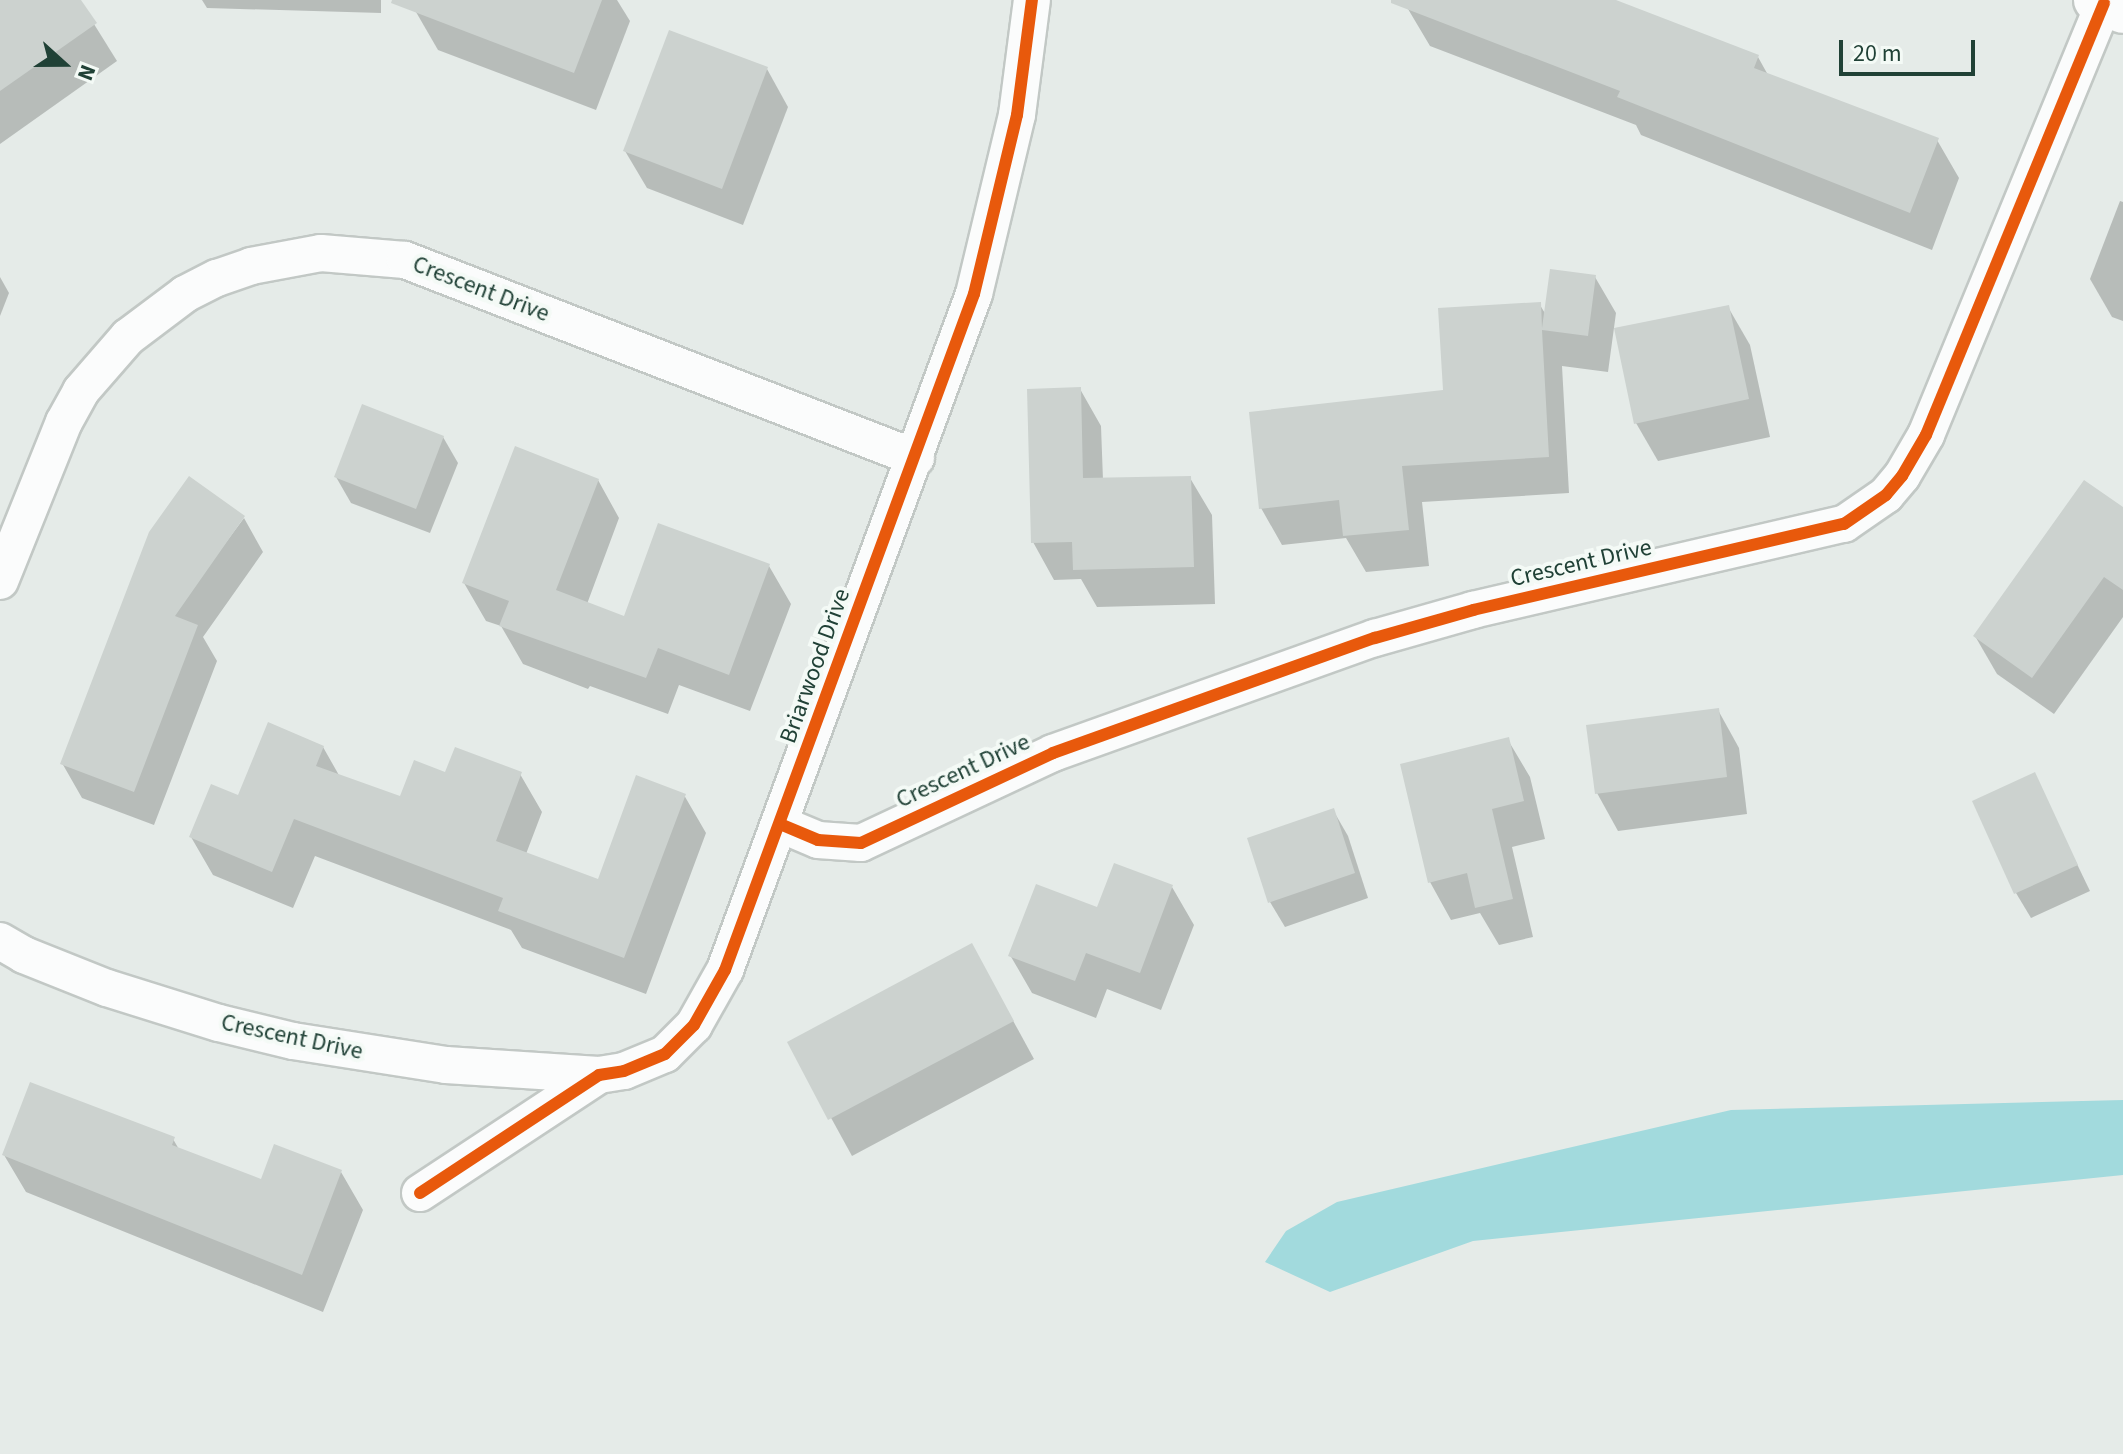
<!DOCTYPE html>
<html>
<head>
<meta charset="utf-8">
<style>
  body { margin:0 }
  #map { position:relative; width:2123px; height:1454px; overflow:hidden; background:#e5ebe8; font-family:"Source Sans 3",sans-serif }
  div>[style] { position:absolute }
  .water>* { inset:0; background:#a2dadd }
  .shadow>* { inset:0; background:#0003 }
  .building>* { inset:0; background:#ccd2cf }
  .roads { filter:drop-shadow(2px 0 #c2c8c5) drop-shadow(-2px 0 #c2c8c5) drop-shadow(0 2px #c2c8c5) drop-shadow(0 -2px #c2c8c5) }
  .minor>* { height:36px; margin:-18px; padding:0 18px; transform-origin:18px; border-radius:18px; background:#fbfcfc }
  .tertiary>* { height:44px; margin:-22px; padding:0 22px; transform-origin:22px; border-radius:22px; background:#fbfcfc }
  .cycleway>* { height:12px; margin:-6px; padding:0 6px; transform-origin:6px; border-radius:6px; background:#e8590c }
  span { translate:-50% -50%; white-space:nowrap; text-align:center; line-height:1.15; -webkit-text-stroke:8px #f4faf6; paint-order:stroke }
  .street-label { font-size:24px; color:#204136 }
  .north { position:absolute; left:24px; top:24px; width:80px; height:80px; -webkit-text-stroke:6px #f4faf6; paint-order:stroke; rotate:111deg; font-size:22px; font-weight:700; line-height:32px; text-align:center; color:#204136 }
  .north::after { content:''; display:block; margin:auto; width:28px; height:36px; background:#204136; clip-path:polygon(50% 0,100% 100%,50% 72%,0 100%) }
  .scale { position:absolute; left:1839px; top:40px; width:136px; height:36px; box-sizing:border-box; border:4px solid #204136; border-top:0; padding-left:10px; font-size:24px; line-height:28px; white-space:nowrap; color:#204136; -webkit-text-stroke:6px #f4faf6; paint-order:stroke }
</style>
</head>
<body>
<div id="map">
  <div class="water">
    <i style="clip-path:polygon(2123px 1100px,2123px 1175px,1473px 1241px,1330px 1292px,1265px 1262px,1286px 1231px,1337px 1202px,1731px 1110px)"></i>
  </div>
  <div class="shadow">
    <i style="clip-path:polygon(0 0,79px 0,117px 61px,0 144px)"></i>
    <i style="clip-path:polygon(202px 0,381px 0,381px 13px,207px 8px)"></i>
    <i style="clip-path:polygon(420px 0,617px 0,630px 21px,596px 110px,438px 50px,416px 12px)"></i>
    <i style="clip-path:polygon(1412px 0,1609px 0,1758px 57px,1768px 75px,1937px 140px,1959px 178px,1932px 250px,1641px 135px,1636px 125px,1430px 46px,1408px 9px)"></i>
    <i style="clip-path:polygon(767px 69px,788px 107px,743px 225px,647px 188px,625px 151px)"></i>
    <i style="clip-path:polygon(2120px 201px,2123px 202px,2123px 321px,2112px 317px,2090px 279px)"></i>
    <i style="clip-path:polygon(0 277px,9px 293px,0 316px)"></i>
    <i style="clip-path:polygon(1595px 277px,1616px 313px,1608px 372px,1562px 366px,1569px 493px,1422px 502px,1429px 566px,1366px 572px,1346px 538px,1282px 545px,1261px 508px,1445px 392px,1540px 305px,1546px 315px)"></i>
    <i style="clip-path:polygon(1728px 307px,1750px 345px,1770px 437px,1658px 461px,1636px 423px)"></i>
    <i style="clip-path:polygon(1080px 389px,1101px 426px,1103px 480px,1190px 478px,1212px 515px,1215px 604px,1097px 607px,1081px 579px,1054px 580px,1033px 542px)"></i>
    <i style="clip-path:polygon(443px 437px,458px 463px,430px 533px,351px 503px,336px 477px)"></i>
    <i style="clip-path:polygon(598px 480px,619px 518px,587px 604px,625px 618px,769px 566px,791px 604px,750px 711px,679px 685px,668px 714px,590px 686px,588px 689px,523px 664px,501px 626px,486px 621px,464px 583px)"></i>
    <i style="clip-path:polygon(2123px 510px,2123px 617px,2054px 714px,1997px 674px,1975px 636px)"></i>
    <i style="clip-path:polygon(244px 518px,263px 552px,203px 637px,217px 661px,154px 825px,82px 798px,62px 763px)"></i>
    <i style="clip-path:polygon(1718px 710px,1739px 748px,1747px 814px,1618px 831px,1597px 793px)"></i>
    <i style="clip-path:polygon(1508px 740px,1530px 777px,1545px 839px,1512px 847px,1533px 937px,1499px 945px,1480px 913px,1451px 920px,1430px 882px)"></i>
    <i style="clip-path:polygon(323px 747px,340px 777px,401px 799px,447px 774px,520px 774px,542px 812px,526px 854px,599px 881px,684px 795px,706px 833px,646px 994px,522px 948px,511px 930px,315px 856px,293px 908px,213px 875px,191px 837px,239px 798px)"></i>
    <i style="clip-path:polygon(2034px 775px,2090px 891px,2031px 918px,2016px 893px)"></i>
    <i style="clip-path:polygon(1333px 810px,1348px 836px,1368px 898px,1285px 927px,1270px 902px)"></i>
    <i style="clip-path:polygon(1172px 887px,1194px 925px,1161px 1010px,1107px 989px,1096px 1018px,1032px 993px,1010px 955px,1098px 910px)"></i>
    <i style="clip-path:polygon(993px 984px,1034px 1059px,852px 1156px,790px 1043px)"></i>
    <i style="clip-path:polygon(173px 1139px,180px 1151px,262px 1182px,341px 1172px,363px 1210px,323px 1312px,26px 1192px,4px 1155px)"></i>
  </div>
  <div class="building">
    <i style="clip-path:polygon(0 0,81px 0,97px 23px,0 91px)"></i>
    <i style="clip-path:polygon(392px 0,602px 0,574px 73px,391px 3px)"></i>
    <i style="clip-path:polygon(1391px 0,1616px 0,1759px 55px,1754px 68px,1939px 138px,1910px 213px,1617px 97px,1620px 91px,1391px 3px)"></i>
    <i style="clip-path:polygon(669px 30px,768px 67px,722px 189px,623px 151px)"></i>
    <i style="clip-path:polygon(1550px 269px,1596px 275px,1588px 336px,1542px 330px,1549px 457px,1402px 466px,1409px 530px,1343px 536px,1339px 500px,1259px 509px,1249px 412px,1443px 390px,1438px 308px,1541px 302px,1542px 328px)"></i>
    <i style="clip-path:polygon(1729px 305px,1749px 399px,1634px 424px,1614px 328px)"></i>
    <i style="clip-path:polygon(1081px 387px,1083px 478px,1191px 476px,1194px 567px,1073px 570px,1072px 542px,1031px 543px,1027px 389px)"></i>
    <i style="clip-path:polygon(362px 404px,444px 436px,416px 509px,334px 477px)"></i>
    <i style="clip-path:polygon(515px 446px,599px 479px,556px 590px,624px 616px,658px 523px,770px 564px,729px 675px,658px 648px,646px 678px,499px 626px,509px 601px,462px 583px)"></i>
    <i style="clip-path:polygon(189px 476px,245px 516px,175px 616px,198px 625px,134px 792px,60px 764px,149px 532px)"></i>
    <i style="clip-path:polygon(2084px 480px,2123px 507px,2123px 590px,2104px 577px,2032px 678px,1973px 636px)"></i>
    <i style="clip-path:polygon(1719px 708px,1727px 777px,1595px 794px,1586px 725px)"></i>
    <i style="clip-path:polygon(268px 722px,324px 746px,316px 766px,400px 796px,414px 760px,445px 772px,455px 747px,522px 772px,496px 841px,598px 879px,636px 775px,686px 794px,624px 958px,498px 911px,503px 898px,294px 819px,272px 872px,189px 837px,211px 784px,238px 795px)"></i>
    <i style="clip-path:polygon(1509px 737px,1524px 801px,1492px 809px,1513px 899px,1475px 908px,1467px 873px,1428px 883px,1400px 764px)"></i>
    <i style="clip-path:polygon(2035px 772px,2078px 865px,2014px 894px,1972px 801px)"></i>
    <i style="clip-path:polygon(1334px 808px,1355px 873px,1268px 903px,1247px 838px)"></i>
    <i style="clip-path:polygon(1114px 863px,1173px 885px,1140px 973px,1086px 953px,1075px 981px,1008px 956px,1036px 884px,1097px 907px)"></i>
    <i style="clip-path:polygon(972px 943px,1014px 1021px,828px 1120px,787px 1042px)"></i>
    <i style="clip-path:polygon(30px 1082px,175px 1137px,172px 1145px,261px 1179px,274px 1144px,342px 1170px,302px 1275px,2px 1155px)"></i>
  </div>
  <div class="roads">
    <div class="minor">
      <i style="left:0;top:581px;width:171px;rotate:-68.1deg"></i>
      <i style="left:64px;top:422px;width:35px;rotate:-61deg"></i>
      <i style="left:81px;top:391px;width:72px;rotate:-49deg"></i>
      <i style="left:128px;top:337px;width:71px;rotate:-37deg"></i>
      <i style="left:185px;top:294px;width:36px;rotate:-27deg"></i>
      <i style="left:217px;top:278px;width:36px;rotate:-19deg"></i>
      <i style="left:251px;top:266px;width:71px;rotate:-10.5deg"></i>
      <i style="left:321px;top:253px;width:84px;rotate:4.8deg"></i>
      <i style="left:405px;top:260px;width:548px;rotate:21.18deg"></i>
      <i style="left:780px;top:824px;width:41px;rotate:22.8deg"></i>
      <i style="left:818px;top:840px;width:43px;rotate:4deg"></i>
      <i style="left:861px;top:843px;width:212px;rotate:-25.1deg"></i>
      <i style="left:1053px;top:753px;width:342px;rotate:-19.7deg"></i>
      <i style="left:1375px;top:638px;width:102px;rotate:-15.9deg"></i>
      <i style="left:1473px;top:610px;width:381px;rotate:-13.1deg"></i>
      <i style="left:1844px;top:524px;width:51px;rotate:-34.6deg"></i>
      <i style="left:1886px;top:495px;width:25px;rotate:-50deg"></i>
      <i style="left:1902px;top:476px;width:48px;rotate:-59.7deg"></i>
      <i style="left:1926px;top:435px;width:467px;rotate:-67.6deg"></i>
      <i style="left:0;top:941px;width:28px;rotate:30deg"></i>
      <i style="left:24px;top:955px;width:89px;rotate:21.7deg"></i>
      <i style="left:107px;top:988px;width:117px;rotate:17.4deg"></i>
      <i style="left:219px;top:1023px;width:76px;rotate:13.7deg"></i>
      <i style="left:293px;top:1041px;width:155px;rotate:8.9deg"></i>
      <i style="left:446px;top:1065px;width:153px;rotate:3.7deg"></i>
      <i style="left:420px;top:1193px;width:214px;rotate:-33.4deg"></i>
      <i style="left:599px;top:1075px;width:25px;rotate:-9deg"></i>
      <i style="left:624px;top:1071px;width:44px;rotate:-22.5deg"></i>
      <i style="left:665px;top:1054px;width:41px;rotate:-45deg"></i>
      <i style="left:694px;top:1025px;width:63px;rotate:-60.6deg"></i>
      <i style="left:725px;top:970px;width:720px;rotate:-69.78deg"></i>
      <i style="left:974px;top:294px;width:184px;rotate:-76.5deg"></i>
      <i style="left:1017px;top:115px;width:116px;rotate:-82.6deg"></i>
    </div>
    <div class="tertiary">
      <i style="left:2096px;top:0;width:29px;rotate:22deg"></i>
    </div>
  </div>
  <div class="cycleway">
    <i style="left:780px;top:824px;width:41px;rotate:22.8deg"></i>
    <i style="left:818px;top:840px;width:43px;rotate:4deg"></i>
    <i style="left:861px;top:843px;width:212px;rotate:-25.1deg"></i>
    <i style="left:1053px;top:753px;width:342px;rotate:-19.7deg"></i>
    <i style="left:1375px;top:638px;width:102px;rotate:-15.9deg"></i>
    <i style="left:1473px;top:610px;width:381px;rotate:-13.1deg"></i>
    <i style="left:1844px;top:524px;width:51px;rotate:-34.6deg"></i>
    <i style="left:1886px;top:495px;width:25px;rotate:-50deg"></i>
    <i style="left:1902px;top:476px;width:48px;rotate:-59.7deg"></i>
    <i style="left:1926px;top:435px;width:467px;rotate:-67.6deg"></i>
    <i style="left:420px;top:1193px;width:214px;rotate:-33.4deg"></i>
    <i style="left:599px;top:1075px;width:25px;rotate:-9deg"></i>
    <i style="left:624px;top:1071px;width:44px;rotate:-22.5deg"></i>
    <i style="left:665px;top:1054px;width:41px;rotate:-45deg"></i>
    <i style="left:694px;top:1025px;width:63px;rotate:-60.6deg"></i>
    <i style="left:725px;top:970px;width:720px;rotate:-69.78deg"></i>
    <i style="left:974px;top:294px;width:184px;rotate:-76.5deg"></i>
    <i style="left:1017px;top:115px;width:116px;rotate:-82.6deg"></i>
  </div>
  <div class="street-label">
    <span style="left:481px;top:289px;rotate:21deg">Crescent Drive</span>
    <span style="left:1581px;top:563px;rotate:-13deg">Crescent Drive</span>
    <span style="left:815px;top:666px;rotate:-70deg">Briarwood Drive</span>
    <span style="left:963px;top:771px;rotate:-25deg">Crescent Drive</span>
    <span style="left:292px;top:1037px;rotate:12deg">Crescent Drive</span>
  </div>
  <div class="north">N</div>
  <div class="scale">20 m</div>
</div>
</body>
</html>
